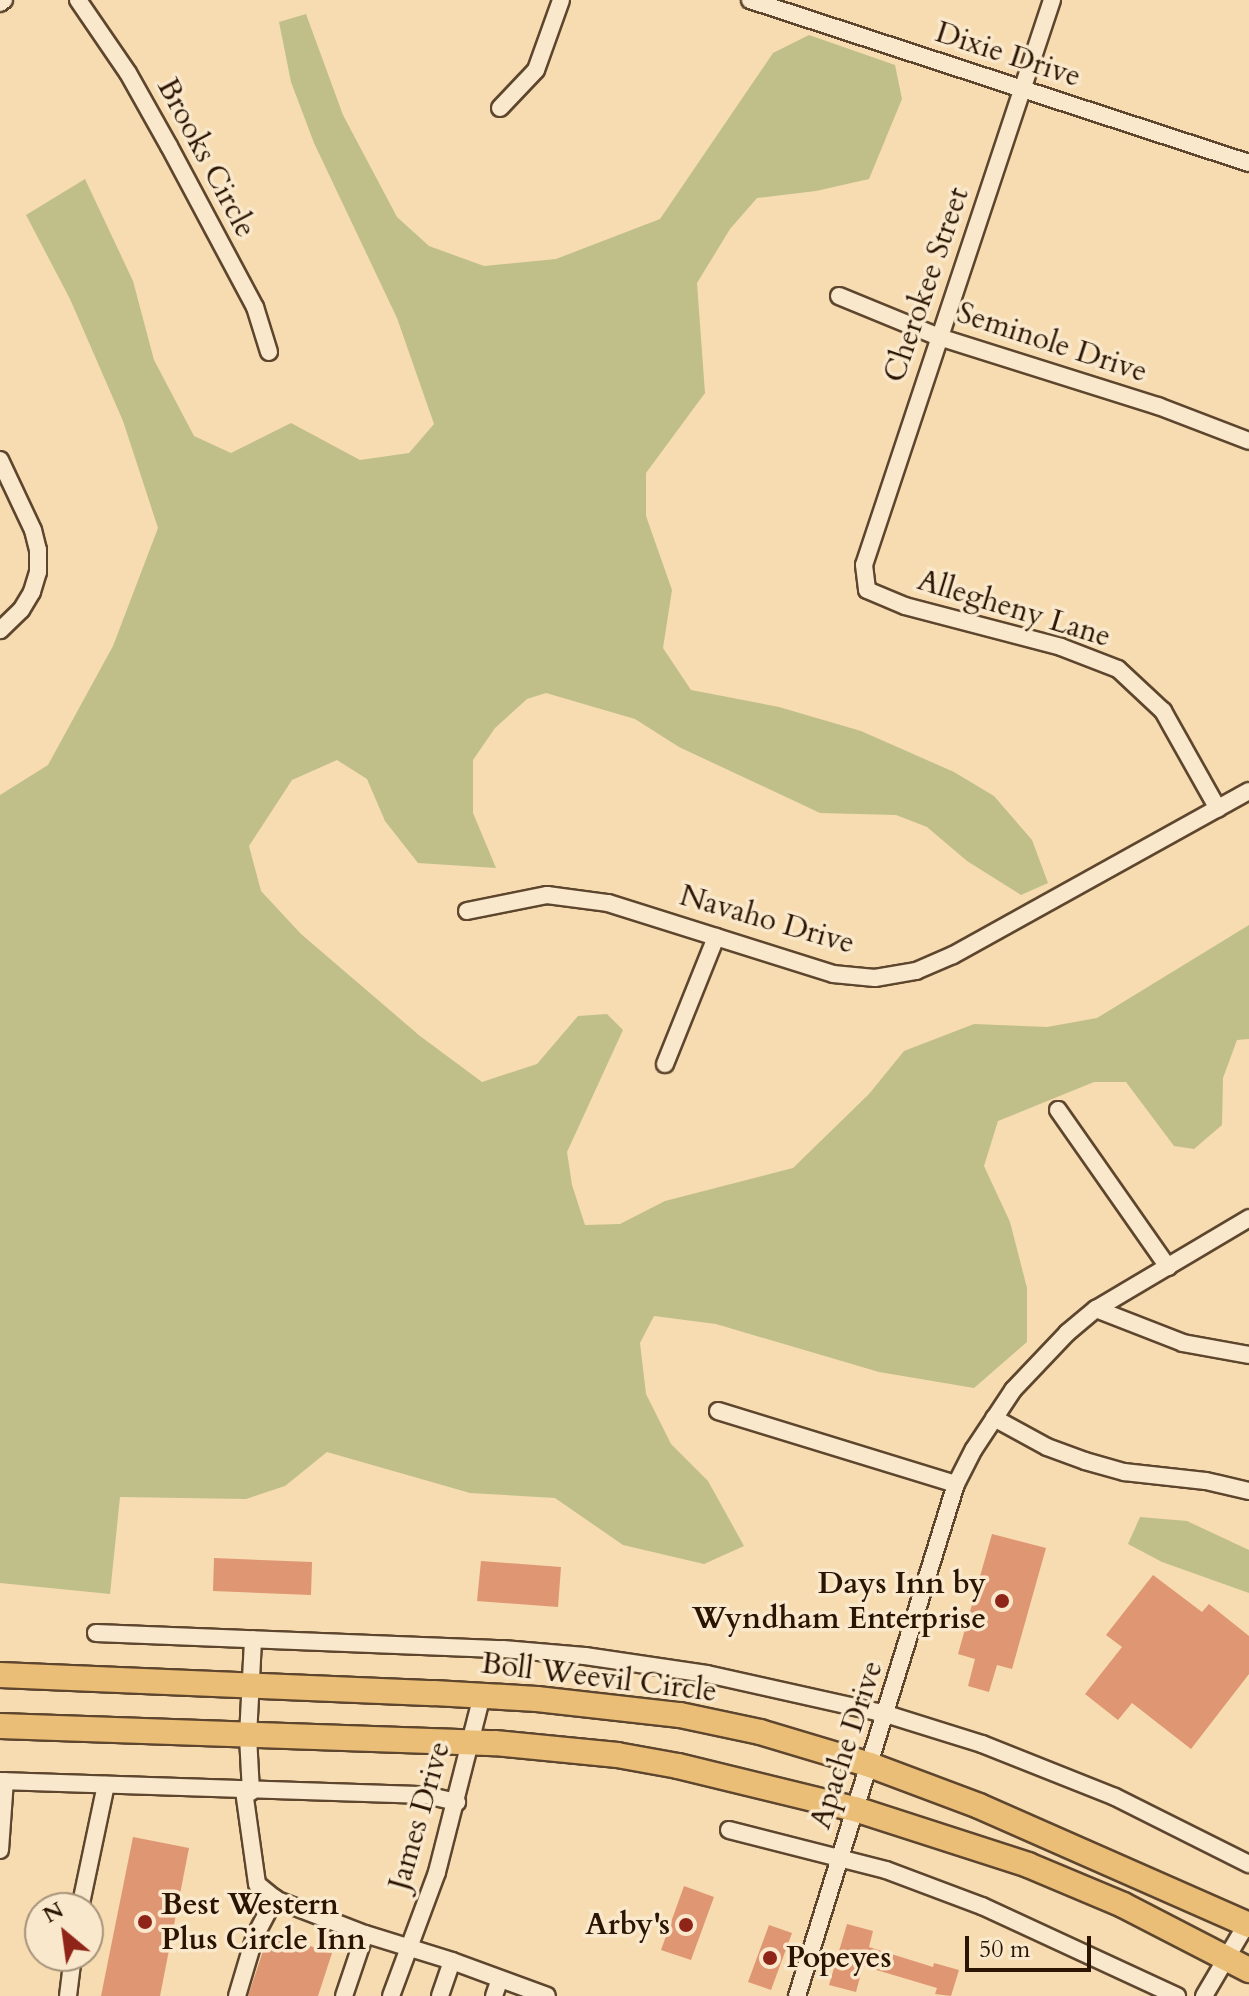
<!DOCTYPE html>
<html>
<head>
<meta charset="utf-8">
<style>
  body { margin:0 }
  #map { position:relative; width:1249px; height:1996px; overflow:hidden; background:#f6dcb0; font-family:Cardo,serif }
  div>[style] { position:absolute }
  .green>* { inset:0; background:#c0bf89 }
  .building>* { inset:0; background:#df9673 }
  .roads { filter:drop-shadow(2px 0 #5e462e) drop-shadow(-2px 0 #5e462e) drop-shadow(0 2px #5e462e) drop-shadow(0 -2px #5e462e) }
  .minor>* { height:16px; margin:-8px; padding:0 8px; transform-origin:8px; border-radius:8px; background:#f9e8cc }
  .highway>* { height:24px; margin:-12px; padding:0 12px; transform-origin:12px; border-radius:12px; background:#ebbe78 }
  .dots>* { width:22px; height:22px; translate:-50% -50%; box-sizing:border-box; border:4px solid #f9e8cc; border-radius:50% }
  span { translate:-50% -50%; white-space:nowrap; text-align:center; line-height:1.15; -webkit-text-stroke:7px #f9e8cc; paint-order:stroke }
  .street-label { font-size:30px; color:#2b1402 }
  .poi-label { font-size:30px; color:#2b1402; font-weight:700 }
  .right { translate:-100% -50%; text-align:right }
  .left { translate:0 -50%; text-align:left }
  .north { position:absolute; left:24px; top:1892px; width:80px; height:80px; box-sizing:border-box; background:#f9e8cc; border:2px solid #a7937b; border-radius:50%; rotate:331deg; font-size:22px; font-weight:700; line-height:32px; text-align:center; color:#2b1402 }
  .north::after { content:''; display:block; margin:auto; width:28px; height:36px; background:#8f2418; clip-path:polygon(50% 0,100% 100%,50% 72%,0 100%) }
  .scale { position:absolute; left:965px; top:1936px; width:126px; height:36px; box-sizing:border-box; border:4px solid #2b1402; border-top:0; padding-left:10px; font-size:24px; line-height:28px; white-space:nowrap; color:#2b1402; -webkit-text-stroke:6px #f9e8cc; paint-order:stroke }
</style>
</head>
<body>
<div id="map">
  <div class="green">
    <i style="clip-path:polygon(306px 14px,343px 115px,397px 217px,429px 246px,484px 266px,556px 259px,660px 219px,773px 53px,809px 35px,895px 65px,902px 99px,869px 179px,816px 191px,757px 198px,730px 229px,697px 283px,705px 393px,646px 473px,646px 516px,672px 590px,663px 648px,691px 690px,779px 707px,861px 731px,954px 772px,994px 796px,1032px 840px,1048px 883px,1021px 895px,967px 861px,927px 827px,896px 815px,820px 813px,679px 747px,635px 719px,546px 693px,527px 699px,495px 728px,473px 760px,473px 813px,496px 868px,418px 863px,385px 821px,367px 779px,337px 760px,292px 780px,249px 846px,261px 891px,301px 934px,420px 1036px,482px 1082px,537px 1064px,578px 1016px,607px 1014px,623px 1030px,567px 1152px,572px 1185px,585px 1225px,620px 1224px,665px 1201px,793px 1168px,869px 1094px,904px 1051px,974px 1024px,1047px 1027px,1097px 1018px,1249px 925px,1249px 1039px,1237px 1040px,1223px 1078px,1222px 1125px,1194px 1149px,1174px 1146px,1126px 1082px,1094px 1082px,998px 1121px,984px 1166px,1010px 1222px,1027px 1288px,1027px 1342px,974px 1388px,879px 1372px,716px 1324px,654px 1316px,640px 1343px,646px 1394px,671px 1444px,708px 1481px,744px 1546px,704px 1564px,623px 1545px,555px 1498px,470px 1493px,327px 1452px,285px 1486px,246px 1499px,120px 1497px,110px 1594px,0 1583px,0 795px,48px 765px,113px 646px,158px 528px,123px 421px,70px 299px,26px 215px,85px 179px,133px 281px,154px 360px,194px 436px,231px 453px,291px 423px,360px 460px,409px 453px,434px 424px,397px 318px,314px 143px,291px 82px,279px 22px)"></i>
    <i style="clip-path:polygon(1140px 1517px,1187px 1521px,1249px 1550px,1249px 1593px,1162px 1562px,1128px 1544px)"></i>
  </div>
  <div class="building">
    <i style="clip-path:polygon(992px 1534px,1046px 1548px,1012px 1669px,997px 1665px,989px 1692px,968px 1686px,975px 1659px,958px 1654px)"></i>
    <i style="clip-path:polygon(214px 1558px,312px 1562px,311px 1595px,213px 1591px)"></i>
    <i style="clip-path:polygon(481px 1561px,561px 1567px,558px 1607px,477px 1601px)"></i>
    <i style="clip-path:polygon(1153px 1575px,1202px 1612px,1209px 1604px,1249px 1636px,1249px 1674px,1191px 1749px,1132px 1703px,1118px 1720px,1085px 1694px,1122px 1647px,1106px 1635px)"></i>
    <i style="clip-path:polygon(133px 1837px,189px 1848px,160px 1996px,101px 1996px)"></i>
    <i style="clip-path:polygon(684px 1886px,714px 1897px,691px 1960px,661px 1950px)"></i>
    <i style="clip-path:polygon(847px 1924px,873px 1931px,869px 1947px,933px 1967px,934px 1963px,959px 1970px,951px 1996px,935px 1994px,937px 1988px,863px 1966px,856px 1992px,829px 1985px)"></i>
    <i style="clip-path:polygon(769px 1925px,792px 1933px,771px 1990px,748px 1982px)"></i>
    <i style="clip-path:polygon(269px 1933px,332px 1953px,318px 1996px,248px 1996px)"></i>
  </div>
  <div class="roads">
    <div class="minor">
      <i style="left:78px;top:0;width:88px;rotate:55.6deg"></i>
      <i style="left:128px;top:73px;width:84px;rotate:60.7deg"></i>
      <i style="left:169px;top:146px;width:183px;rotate:61.9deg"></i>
      <i style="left:255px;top:307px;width:47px;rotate:72.7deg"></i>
      <i style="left:750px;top:0;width:525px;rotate:18.09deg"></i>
      <i style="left:1052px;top:0;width:595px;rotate:108.4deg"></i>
      <i style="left:864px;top:565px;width:25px;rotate:83deg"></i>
      <i style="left:867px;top:590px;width:41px;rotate:22.8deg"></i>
      <i style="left:905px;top:606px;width:161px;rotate:14.7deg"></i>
      <i style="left:1061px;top:647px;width:61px;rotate:21.1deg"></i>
      <i style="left:1118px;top:669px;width:62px;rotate:43deg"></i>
      <i style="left:1163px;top:711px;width:112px;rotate:60.7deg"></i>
      <i style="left:0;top:3px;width:5px;rotate:-37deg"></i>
      <i style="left:500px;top:108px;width:52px;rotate:-46.5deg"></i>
      <i style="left:536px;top:70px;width:74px;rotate:-70.3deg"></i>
      <i style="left:839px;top:296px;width:108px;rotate:22.3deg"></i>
      <i style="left:939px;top:337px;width:230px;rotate:17.5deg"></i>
      <i style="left:1158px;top:406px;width:97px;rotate:21deg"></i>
      <i style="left:0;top:460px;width:77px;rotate:64.8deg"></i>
      <i style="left:33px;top:530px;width:21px;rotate:76deg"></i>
      <i style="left:38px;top:550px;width:22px;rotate:90deg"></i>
      <i style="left:38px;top:572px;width:21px;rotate:107deg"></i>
      <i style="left:32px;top:592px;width:21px;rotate:121deg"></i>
      <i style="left:21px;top:610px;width:29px;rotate:136deg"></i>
      <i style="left:467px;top:911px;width:82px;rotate:-11.3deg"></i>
      <i style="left:547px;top:895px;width:62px;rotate:7.5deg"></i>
      <i style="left:608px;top:903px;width:236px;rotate:17.5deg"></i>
      <i style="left:833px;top:974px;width:42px;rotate:5.4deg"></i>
      <i style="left:875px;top:978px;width:42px;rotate:-9.7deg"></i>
      <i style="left:916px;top:971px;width:40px;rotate:-23.4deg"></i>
      <i style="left:953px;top:955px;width:338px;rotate:-29deg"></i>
      <i style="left:665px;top:1064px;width:137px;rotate:-68.1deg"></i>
      <i style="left:1058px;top:1110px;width:192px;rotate:55deg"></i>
      <i style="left:1096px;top:1309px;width:93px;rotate:21.3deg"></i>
      <i style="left:1183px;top:1343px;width:67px;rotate:10.3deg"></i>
      <i style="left:718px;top:1411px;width:249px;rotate:17.1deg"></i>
      <i style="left:994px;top:1418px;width:60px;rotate:28.7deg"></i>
      <i style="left:1047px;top:1447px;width:40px;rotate:20.2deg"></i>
      <i style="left:1085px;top:1461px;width:41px;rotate:15.8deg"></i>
      <i style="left:1124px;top:1472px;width:82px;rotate:6.3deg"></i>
      <i style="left:1206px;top:1481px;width:44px;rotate:13.1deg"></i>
      <i style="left:96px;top:1633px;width:407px;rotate:2.3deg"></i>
      <i style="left:503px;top:1649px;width:82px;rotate:4.9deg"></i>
      <i style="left:585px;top:1656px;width:123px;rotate:8.4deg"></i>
      <i style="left:707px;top:1674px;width:183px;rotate:12.6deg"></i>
      <i style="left:886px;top:1714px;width:101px;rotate:17.4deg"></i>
      <i style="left:982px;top:1744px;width:143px;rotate:21.7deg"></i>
      <i style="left:1115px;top:1797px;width:150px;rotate:26.6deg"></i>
      <i style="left:0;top:1781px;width:426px;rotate:1.9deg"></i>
      <i style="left:426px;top:1795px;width:32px;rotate:13deg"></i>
      <i style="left:244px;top:1791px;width:94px;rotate:82deg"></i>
      <i style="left:257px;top:1884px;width:26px;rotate:39deg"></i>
      <i style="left:277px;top:1900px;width:94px;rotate:21.1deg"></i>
      <i style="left:251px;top:1792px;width:56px;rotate:-93.1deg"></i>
      <i style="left:248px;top:1736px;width:97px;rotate:-87deg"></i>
      <i style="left:729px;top:1830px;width:162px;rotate:14.3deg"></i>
      <i style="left:886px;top:1870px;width:103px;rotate:20.6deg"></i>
      <i style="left:982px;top:1906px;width:215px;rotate:24.8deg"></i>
      <i style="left:0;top:1850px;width:69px;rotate:-85.9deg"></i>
      <i style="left:80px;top:1908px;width:126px;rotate:-78.1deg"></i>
      <i style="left:452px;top:1961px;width:101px;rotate:20.2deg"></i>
      <i style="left:68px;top:1996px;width:40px;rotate:-82.9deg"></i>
      <i style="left:237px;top:1996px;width:63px;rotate:-73.3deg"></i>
      <i style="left:255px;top:1936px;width:43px;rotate:-62.2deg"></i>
      <i style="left:344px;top:1996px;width:65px;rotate:-71.3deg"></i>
      <i style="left:365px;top:1934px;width:91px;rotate:17.2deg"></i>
      <i style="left:452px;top:1961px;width:37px;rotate:109deg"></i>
      <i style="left:391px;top:1996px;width:132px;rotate:-69.6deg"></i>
      <i style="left:437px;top:1872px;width:182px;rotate:-75.7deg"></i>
      <i style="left:494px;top:1996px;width:18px;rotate:-71deg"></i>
      <i style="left:797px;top:1996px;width:536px;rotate:-72.75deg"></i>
      <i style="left:956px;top:1484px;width:39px;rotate:-63deg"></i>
      <i style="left:974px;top:1449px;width:71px;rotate:-56.5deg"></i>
      <i style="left:1013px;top:1390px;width:79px;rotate:-46.5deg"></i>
      <i style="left:1067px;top:1333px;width:38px;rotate:-40deg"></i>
      <i style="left:1096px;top:1309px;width:178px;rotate:-30.7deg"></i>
      <i style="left:1204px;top:1996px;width:88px;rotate:-59.4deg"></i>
    </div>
    <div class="highway">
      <i style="left:0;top:1675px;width:434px;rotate:2.4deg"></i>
      <i style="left:434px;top:1693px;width:103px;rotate:3.3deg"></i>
      <i style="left:537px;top:1699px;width:144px;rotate:6.4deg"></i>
      <i style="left:680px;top:1715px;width:82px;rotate:12deg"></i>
      <i style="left:760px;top:1732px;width:115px;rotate:16.7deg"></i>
      <i style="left:870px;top:1765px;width:116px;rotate:20.6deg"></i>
      <i style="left:979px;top:1806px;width:295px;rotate:23.8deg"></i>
      <i style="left:0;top:1726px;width:495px;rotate:2deg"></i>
      <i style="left:495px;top:1743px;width:123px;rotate:5.6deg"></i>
      <i style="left:617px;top:1755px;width:62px;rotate:10.2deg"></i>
      <i style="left:678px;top:1766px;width:182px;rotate:13.7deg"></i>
      <i style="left:855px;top:1809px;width:182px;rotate:17.9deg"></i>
      <i style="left:1028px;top:1865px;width:103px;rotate:22.8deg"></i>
      <i style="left:1123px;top:1905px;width:142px;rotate:27.3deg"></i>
    </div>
  </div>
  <div class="dots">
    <i style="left:1002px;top:1601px;background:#8f2418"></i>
    <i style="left:145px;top:1922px;background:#8f2418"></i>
    <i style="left:686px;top:1925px;background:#8f2418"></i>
    <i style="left:770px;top:1958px;background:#8f2418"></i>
  </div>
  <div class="street-label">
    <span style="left:1008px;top:55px;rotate:18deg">Dixie Drive</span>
    <span style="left:206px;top:158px;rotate:62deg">Brooks Circle</span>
    <span style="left:927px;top:285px;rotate:-71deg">Cherokee Street</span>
    <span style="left:1052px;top:343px;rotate:18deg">Seminole Drive</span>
    <span style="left:1014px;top:609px;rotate:17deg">Allegheny Lane</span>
    <span style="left:767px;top:920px;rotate:16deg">Navaho Drive</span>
    <span style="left:599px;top:1678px;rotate:7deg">Boll Weevil Circle</span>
    <span style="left:847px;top:1745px;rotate:-72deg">Apache Drive</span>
    <span style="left:420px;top:1816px;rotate:-74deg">James Drive</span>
  </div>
  <div class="poi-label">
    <span class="right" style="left:986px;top:1601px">Days Inn by<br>Wyndham Enterprise</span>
    <span class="left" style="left:161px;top:1922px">Best Western<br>Plus Circle Inn</span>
    <span class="right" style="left:670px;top:1925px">Arby's</span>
    <span class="left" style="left:786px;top:1958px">Popeyes</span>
  </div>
  <div class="north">N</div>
  <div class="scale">50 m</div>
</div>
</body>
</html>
